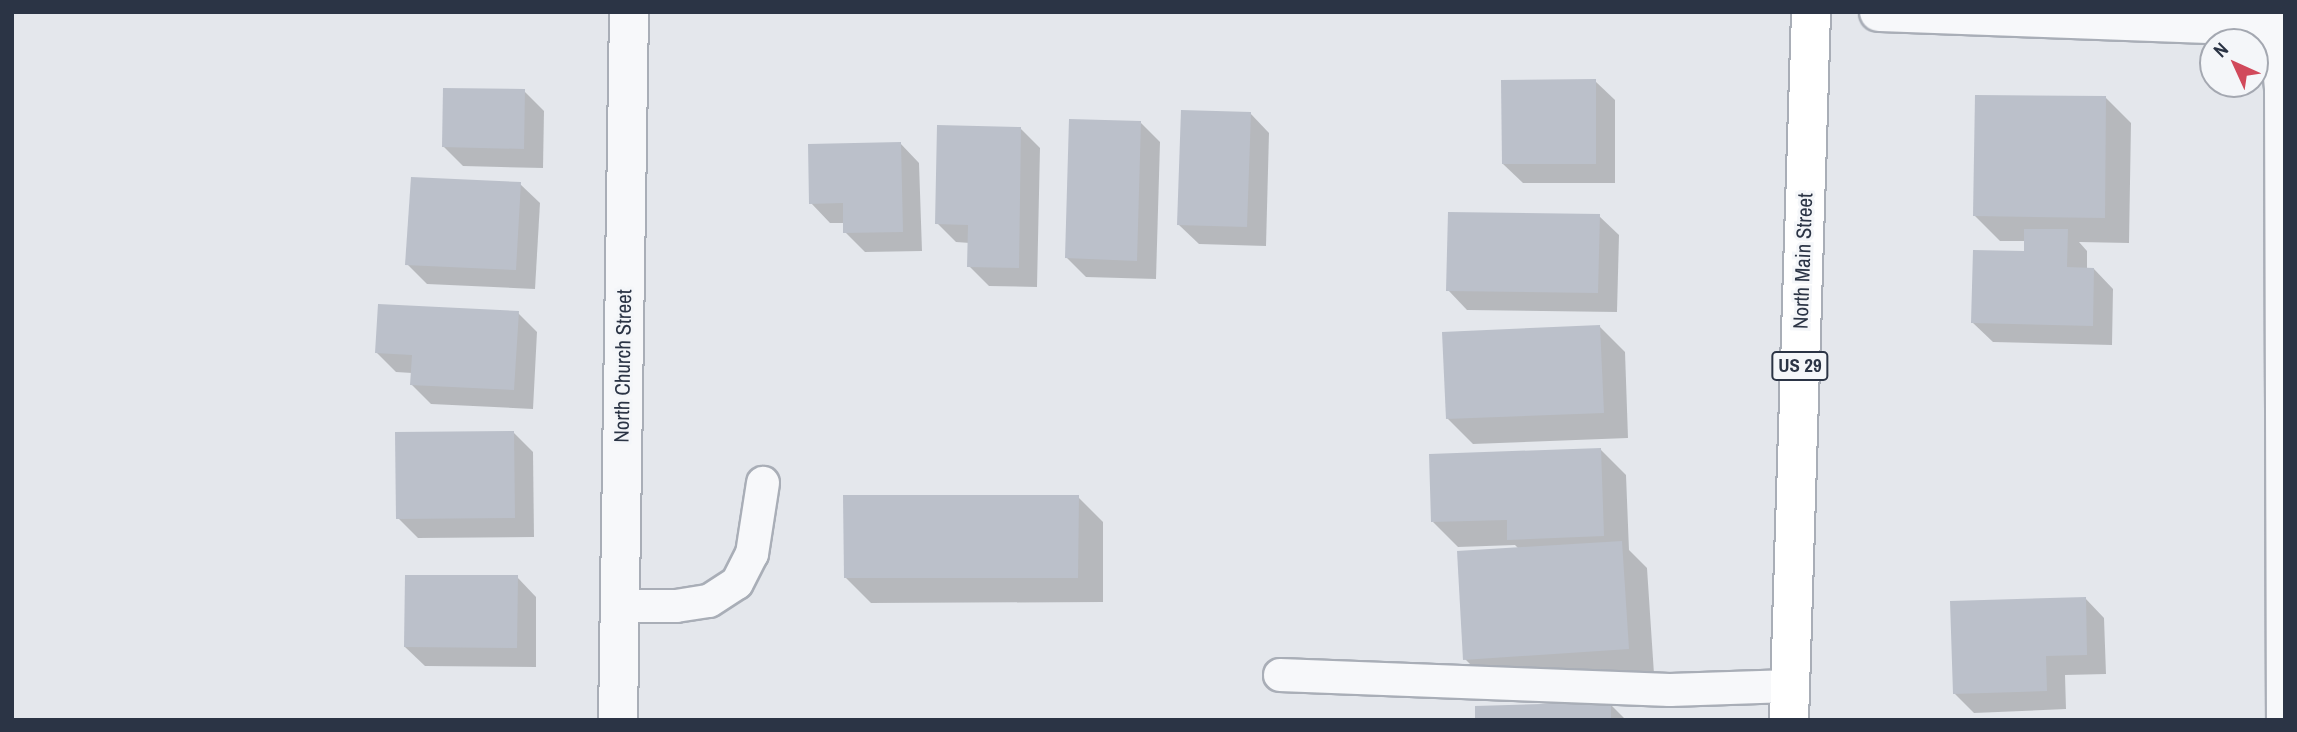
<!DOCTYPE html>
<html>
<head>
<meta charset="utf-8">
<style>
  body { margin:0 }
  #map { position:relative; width:2297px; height:732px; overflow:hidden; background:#e4e7ec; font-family:"Archivo Narrow",sans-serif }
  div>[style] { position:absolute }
  .shadow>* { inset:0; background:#0003 }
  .building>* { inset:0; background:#bbc0ca }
  .roads { filter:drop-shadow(2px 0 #a9aeb7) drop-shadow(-2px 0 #a9aeb7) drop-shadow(0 2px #a9aeb7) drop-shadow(0 -2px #a9aeb7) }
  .lane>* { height:32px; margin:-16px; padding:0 16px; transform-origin:16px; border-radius:16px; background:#f7f8fa }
  .street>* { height:38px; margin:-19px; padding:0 19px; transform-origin:19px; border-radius:19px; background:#f7f8fa }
  .primary>* { height:38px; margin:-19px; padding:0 19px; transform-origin:19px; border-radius:19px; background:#fff }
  span { translate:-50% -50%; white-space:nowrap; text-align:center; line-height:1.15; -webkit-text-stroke:6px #f4f6f9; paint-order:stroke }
  .shield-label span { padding:2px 5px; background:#f4f6f9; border:2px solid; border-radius:5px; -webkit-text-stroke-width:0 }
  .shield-label { font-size:19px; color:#2b3445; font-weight:700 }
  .street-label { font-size:21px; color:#2b3445 }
  .frame { position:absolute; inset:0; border:14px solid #2b3445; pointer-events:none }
  .north { position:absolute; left:2199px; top:28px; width:70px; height:70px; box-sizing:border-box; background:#f4f6f9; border:2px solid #a4a8b1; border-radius:50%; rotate:315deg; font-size:19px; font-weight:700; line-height:28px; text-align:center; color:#2b3445 }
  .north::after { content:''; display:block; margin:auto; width:24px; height:32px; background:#d1495b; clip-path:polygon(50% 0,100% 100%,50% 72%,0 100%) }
</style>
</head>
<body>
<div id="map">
  <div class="shadow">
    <i style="clip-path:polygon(1595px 81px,1615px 100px,1615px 183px,1523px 183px,1503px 164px)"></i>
    <i style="clip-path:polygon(524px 91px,544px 111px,543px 168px,463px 166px,444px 147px)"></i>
    <i style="clip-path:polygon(2106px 98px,2131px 123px,2129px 243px,2079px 242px,2087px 251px,2087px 269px,2094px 269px,2113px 289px,2112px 345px,1993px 342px,1973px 323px,2026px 253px,2026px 241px,2000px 241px,1974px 215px)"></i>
    <i style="clip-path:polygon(1250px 113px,1269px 133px,1266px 246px,1199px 244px,1179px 225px)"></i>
    <i style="clip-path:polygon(1141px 123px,1160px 142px,1156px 279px,1086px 277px,1067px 258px)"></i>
    <i style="clip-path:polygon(1021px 129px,1040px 148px,1037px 287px,989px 286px,969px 266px,970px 243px,956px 242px,937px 223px)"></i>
    <i style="clip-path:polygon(900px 143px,919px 163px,922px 251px,865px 252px,845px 232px,845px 223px,830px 223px,811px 203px)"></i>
    <i style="clip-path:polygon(520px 184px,540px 203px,535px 289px,427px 284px,407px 264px)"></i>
    <i style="clip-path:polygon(1599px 216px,1619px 235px,1617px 312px,1467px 310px,1448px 290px)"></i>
    <i style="clip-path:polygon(518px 313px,537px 332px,533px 409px,431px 404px,412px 385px,412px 373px,396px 372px,377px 353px)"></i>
    <i style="clip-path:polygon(1600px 327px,1625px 352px,1628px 438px,1473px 444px,1447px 418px)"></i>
    <i style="clip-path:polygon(513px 432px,533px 452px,534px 537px,418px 538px,398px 518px)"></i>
    <i style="clip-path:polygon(1601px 450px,1626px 475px,1629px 550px,1647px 568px,1654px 674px,1490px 684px,1465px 659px,1519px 549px,1515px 545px,1458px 547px,1433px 522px)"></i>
    <i style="clip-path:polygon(1078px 497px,1103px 522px,1103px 602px,871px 603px,845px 577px)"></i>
    <i style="clip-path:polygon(517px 577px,536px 597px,536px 667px,425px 666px,405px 647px)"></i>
    <i style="clip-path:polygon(2085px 598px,2104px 618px,2106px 674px,2065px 675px,2066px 709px,1974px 713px,1954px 693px)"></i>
    <i style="clip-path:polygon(1610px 704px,1626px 720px,1477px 720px)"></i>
  </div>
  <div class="building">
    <i style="clip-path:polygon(1596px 79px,1596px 164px,1502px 164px,1501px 80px)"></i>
    <i style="clip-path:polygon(443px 88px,525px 89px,524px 149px,442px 147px)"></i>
    <i style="clip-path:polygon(1975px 95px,2106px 96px,2105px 218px,1973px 216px)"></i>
    <i style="clip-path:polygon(1181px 110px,1251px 112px,1247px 227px,1177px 225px)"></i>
    <i style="clip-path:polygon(1069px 119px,1141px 121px,1137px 261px,1065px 258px)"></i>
    <i style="clip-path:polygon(937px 125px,1021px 127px,1019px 268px,967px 267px,968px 225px,935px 224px)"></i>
    <i style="clip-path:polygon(901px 142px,903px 232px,843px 233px,843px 203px,809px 204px,808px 144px)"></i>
    <i style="clip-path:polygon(411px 177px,521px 182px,516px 270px,405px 265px)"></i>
    <i style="clip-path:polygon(1448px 212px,1600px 214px,1598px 293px,1446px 291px)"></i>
    <i style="clip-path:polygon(2024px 229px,2068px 229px,2067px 267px,2094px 268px,2093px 326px,1971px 323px,1973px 250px,2024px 251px)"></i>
    <i style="clip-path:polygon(378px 304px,519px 311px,514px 390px,410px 385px,412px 355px,375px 353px)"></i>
    <i style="clip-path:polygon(1600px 325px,1604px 413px,1446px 419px,1442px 332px)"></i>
    <i style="clip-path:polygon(514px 431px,515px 518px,396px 519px,395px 432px)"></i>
    <i style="clip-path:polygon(1601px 448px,1604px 536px,1507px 540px,1507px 520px,1431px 522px,1429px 454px)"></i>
    <i style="clip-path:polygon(843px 495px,1079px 495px,1078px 578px,844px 578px)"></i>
    <i style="clip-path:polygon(1622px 541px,1629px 649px,1463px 660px,1457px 551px)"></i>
    <i style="clip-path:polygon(405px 575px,518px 575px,517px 648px,404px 647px)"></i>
    <i style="clip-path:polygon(2086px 597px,2087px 655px,2046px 656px,2047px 691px,1953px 694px,1950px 601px)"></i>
    <i style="clip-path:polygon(1611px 702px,1611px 720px,1475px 720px,1475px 706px)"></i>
  </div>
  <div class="roads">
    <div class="lane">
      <i style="left:2275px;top:26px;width:62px;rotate:84.5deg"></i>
      <i style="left:2281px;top:88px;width:632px;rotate:89.82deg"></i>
      <i style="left:620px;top:606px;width:56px"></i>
      <i style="left:676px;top:606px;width:33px;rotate:-9deg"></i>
      <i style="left:709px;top:601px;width:33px;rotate:-33deg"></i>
      <i style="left:737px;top:583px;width:33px;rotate:-63deg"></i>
      <i style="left:752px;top:554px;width:72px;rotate:-81.2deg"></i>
      <i style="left:1280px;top:675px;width:390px;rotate:2.2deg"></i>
      <i style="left:1670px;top:690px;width:120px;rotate:-1.9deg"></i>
    </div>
    <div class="street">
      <i style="left:1879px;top:12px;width:406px;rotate:2.1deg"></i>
      <i style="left:618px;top:720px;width:708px;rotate:-89.11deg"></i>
    </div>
    <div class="primary">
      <i style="left:1789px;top:720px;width:708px;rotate:-88.22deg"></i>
    </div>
  </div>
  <div class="shield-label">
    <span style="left:1800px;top:366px">US 29</span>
  </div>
  <div class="street-label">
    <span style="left:1803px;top:261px;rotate:-88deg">North Main Street</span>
    <span style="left:623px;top:366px;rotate:-89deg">North Church Street</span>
  </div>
  <div class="frame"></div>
  <div class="north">N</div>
</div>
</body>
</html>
